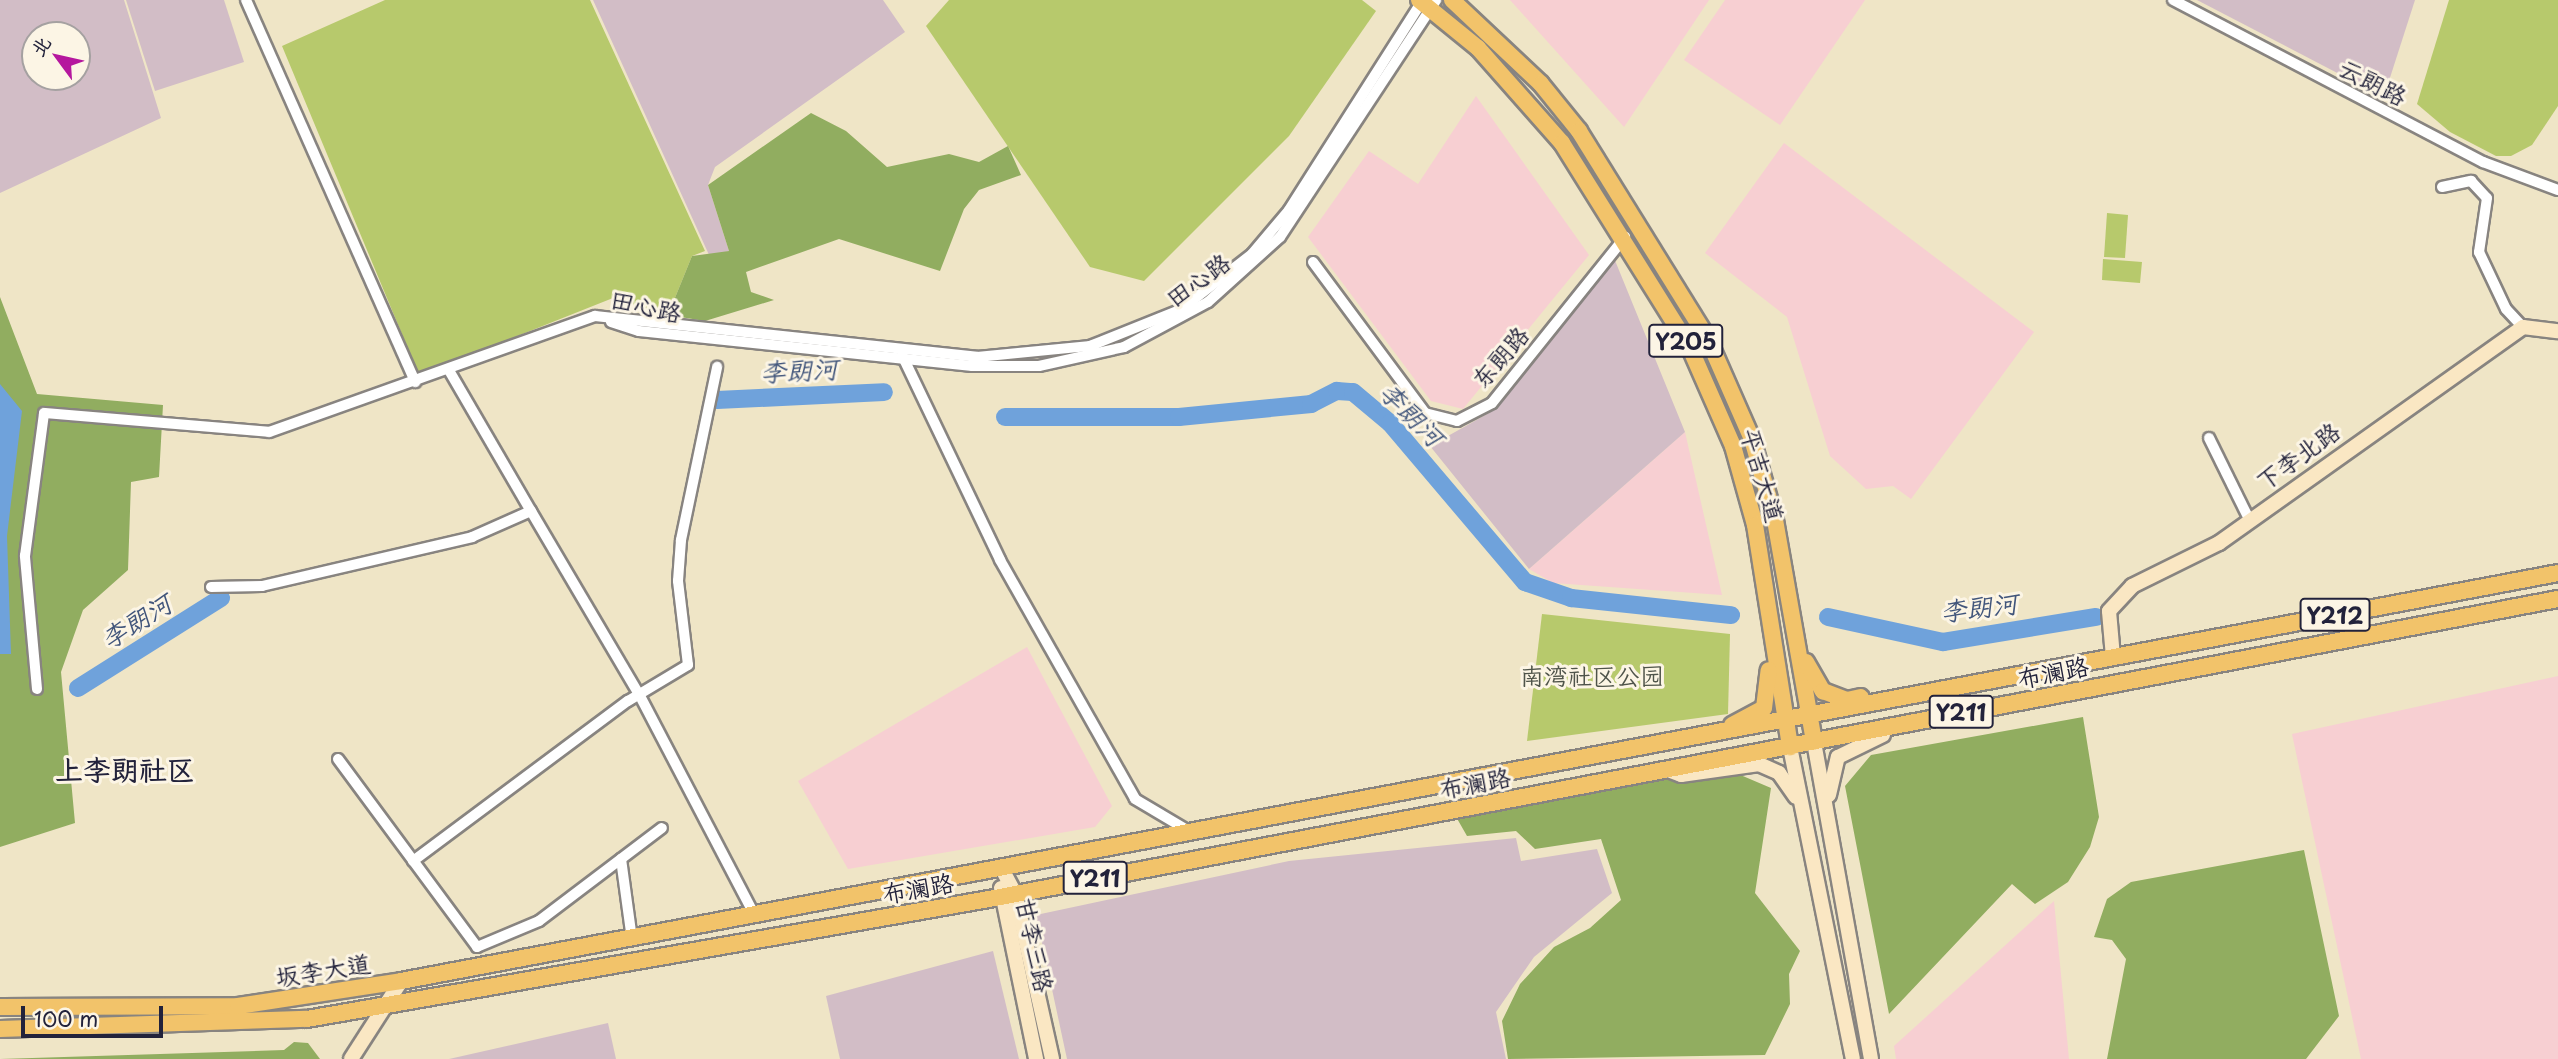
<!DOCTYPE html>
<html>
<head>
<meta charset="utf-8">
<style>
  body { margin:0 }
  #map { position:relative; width:2558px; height:1059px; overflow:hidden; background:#efe5c6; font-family:"Playpen Sans","LXGW WenKai TC",sans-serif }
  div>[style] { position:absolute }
  .built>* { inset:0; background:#f7cfd2 }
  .industrial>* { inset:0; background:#d2bdc6 }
  .green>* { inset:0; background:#b7c96c }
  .forest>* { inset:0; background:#91ad60 }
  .water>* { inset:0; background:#6fa2db }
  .river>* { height:18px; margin:-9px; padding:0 9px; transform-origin:9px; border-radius:9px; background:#6fa2db }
  .roads { filter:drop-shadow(2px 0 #888480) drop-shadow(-2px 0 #888480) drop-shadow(0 2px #888480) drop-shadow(0 -2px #888480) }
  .street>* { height:10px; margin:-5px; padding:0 5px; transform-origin:5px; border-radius:5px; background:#fff }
  .secondary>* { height:14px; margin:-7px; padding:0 7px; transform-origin:7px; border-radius:7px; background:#fae7c3 }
  .primary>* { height:16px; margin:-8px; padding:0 8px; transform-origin:8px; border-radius:8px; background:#f2c36a }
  span { translate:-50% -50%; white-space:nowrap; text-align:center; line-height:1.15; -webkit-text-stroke:6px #fcf5e5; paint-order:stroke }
  .shield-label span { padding:2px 5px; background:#fcf5e5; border:2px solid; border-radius:5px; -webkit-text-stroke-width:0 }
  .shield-label { font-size:23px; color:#22223b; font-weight:700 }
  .street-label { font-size:24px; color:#22223b }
  .park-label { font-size:24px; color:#4f544a }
  .water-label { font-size:26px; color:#41557b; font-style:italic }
  .quarter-label { font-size:28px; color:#22223b; font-weight:700 }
  .north { position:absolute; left:21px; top:21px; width:70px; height:70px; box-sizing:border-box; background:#fcf5e5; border:2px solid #a5a1a1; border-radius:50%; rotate:303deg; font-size:19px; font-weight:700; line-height:28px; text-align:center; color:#22223b }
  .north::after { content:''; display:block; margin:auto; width:24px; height:32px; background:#b5179e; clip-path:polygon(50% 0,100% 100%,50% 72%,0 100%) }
  .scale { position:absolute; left:21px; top:1006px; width:142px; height:32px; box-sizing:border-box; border:4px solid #22223b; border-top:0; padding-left:9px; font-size:21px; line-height:24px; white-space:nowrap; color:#22223b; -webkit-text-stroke:5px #fcf5e5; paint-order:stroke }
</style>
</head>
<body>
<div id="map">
  <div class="built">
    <i style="clip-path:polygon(1510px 0,1709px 0,1624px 127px)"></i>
    <i style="clip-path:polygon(1725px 0,1865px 0,1780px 125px,1684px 60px)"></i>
    <i style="clip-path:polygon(1476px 96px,1589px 255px,1463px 409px,1431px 401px,1308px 237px,1369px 151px,1418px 184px)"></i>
    <i style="clip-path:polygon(1784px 143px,2034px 332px,1911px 499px,1893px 486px,1866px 489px,1830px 456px,1787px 317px,1705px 253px)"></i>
    <i style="clip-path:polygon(1685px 432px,1722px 595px,1553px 583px,1529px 569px)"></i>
    <i style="clip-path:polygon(1027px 647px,1112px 806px,1095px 827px,848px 869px,798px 781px)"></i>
    <i style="clip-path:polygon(2558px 676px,2558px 1059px,2361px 1059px,2292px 734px)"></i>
    <i style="clip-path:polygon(2054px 901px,2069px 1059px,1896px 1059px,1894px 1046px)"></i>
  </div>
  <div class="industrial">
    <i style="clip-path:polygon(evenodd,0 0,124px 0,161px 118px,0 193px,0 0,35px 35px,77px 35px,77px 77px,35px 77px,35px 35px)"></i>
    <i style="clip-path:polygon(126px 0,224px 0,244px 62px,155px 91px)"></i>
    <i style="clip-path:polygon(593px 0,883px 0,905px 32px,715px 167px,708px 185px,729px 251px,710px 257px)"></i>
    <i style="clip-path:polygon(2197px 0,2415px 0,2387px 87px,2368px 89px)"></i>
    <i style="clip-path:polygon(1614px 258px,1685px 432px,1529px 569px,1430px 446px,1489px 413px)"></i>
    <i style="clip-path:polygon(1516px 838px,1521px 861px,1597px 849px,1612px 893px,1534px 957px,1496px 1012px,1506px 1059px,1067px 1059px,1036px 915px,1289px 861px)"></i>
    <i style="clip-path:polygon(993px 951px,1019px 1059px,840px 1059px,826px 996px)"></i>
    <i style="clip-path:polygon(608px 1023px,616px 1059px,449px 1059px)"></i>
  </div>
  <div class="green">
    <i style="clip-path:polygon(385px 0,590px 0,705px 251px,692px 256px,668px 315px,613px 298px,419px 375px,282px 46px)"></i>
    <i style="clip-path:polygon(949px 0,1362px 0,1376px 11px,1289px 136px,1144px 281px,1090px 267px,926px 26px)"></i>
    <i style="clip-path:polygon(2449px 0,2558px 0,2558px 106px,2532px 145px,2511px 156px,2496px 156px,2450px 132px,2417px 104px)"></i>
    <i style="clip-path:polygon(2107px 213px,2128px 215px,2125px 258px,2104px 257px)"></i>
    <i style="clip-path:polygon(2103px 259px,2142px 262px,2140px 283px,2102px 280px)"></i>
    <i style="clip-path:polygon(1542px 614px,1730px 634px,1728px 714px,1527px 741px)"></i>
  </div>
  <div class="forest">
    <i style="clip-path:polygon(811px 113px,846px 131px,887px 167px,949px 154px,979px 162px,1008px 146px,1021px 175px,979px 190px,964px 209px,940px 271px,839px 239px,746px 272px,751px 292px,774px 300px,705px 321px,668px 315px,692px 256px,729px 251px,708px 185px)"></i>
    <i style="clip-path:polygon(0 297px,37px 394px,163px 405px,159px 477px,131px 482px,128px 570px,83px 610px,61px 672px,75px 823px,0 847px)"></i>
    <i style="clip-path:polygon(2083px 717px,2099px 817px,2090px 847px,2068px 882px,2035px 904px,2012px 884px,1889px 1014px,1845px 786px,1871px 755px)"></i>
    <i style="clip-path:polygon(1717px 765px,1771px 788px,1755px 893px,1800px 951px,1789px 974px,1790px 1004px,1765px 1055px,1508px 1059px,1502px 1021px,1520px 984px,1554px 947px,1590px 928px,1621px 900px,1601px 839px,1535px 849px,1516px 831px,1467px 836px,1455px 815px)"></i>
    <i style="clip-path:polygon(2304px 850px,2339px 1016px,2306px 1059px,2107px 1059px,2126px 959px,2112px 940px,2094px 937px,2107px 899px,2131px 882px)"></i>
    <i style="clip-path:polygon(294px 1042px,308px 1043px,320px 1059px,0 1059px,284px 1050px)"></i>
  </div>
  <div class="water">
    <i style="clip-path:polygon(0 384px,22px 411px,7px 536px,11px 654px,0 654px)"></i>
  </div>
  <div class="river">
    <i style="left:717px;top:400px;width:167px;rotate:-2.7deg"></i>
    <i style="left:1005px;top:417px;width:174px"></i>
    <i style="left:1179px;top:417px;width:133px;rotate:-5.6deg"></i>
    <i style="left:1311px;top:404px;width:29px;rotate:-27deg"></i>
    <i style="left:1337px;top:391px;width:16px;rotate:4deg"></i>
    <i style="left:1353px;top:392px;width:48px;rotate:40deg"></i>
    <i style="left:1390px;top:423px;width:209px;rotate:49.7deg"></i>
    <i style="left:1525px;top:582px;width:49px;rotate:19.2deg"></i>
    <i style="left:1571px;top:598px;width:161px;rotate:6.1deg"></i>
    <i style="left:1828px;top:617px;width:118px;rotate:12.3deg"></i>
    <i style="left:1943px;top:642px;width:155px;rotate:-9.3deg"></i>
    <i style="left:78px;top:688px;width:169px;rotate:-32.2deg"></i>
  </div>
  <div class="roads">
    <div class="street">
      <i style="left:246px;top:0;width:418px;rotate:66.1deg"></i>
      <i style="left:2173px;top:0;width:350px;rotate:27.6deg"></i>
      <i style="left:2483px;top:162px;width:80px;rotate:20.5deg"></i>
      <i style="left:2442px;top:187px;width:30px;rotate:-12deg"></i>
      <i style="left:2471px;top:181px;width:23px;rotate:47deg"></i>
      <i style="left:2487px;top:198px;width:55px;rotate:98.4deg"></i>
      <i style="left:2479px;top:252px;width:63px;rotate:64.7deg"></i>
      <i style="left:2506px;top:309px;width:25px;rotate:47deg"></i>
      <i style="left:1313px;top:262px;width:188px;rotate:53.4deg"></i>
      <i style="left:1425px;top:413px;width:33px;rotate:14deg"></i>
      <i style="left:1457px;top:421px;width:39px;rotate:-27deg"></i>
      <i style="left:1492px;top:403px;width:213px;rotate:-51.3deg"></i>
      <i style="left:611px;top:322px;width:29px;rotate:18deg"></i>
      <i style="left:639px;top:331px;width:335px;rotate:6deg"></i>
      <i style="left:972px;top:366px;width:67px"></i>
      <i style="left:1039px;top:366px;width:87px;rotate:-12.6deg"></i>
      <i style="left:1124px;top:347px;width:95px;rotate:-28.2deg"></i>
      <i style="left:1208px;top:302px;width:97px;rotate:-42.1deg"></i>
      <i style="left:1280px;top:237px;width:284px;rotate:-56.6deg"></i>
      <i style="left:902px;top:355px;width:227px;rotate:64.4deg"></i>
      <i style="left:1000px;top:560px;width:274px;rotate:60.5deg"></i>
      <i style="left:1135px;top:799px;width:63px;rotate:30.7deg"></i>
      <i style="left:450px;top:372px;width:161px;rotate:59.8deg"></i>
      <i style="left:2209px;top:438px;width:93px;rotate:63.7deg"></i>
      <i style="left:211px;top:587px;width:51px;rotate:-1.1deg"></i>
      <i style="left:262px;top:586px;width:216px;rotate:-13.1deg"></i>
      <i style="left:472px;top:537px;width:64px;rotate:-23.8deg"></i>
      <i style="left:531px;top:511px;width:212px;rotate:59.5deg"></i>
      <i style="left:639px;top:694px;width:250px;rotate:62.4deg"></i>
      <i style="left:37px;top:689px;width:134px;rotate:-95.2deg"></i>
      <i style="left:25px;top:556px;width:144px;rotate:-82.4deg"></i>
      <i style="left:44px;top:413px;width:226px;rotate:4.8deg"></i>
      <i style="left:269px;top:432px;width:346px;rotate:-19.6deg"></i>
      <i style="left:595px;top:316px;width:384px;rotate:6.1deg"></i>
      <i style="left:977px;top:357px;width:114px;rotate:-5.6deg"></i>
      <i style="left:1090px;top:346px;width:97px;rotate:-21.8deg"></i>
      <i style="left:1180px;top:310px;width:91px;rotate:-37.9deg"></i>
      <i style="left:1252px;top:254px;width:57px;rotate:-49.9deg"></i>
      <i style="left:1289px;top:210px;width:249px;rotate:-57.5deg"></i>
      <i style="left:338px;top:759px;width:234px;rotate:53.5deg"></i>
      <i style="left:477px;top:947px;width:67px;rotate:-22.8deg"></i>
      <i style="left:539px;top:921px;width:154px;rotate:-37.1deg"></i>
      <i style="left:621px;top:859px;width:81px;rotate:82.2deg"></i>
      <i style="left:413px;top:861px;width:268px;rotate:-36.7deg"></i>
      <i style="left:628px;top:701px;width:70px;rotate:-31deg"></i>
      <i style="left:688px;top:665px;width:85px;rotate:-96.8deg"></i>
      <i style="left:678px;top:581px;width:41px;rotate:-85.8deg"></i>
      <i style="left:681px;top:540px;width:177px;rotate:-78.2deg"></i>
    </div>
    <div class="secondary">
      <i style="left:2113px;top:657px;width:46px;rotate:-95deg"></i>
      <i style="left:2109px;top:611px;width:34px;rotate:-47deg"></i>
      <i style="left:2132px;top:586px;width:97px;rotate:-26.3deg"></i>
      <i style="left:2219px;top:543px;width:373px;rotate:-35.4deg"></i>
      <i style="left:2523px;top:327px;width:35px;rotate:7deg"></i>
      <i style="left:1814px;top:742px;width:322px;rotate:79.8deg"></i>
      <i style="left:1790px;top:747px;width:318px;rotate:78.6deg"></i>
      <i style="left:1668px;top:770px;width:14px;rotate:21deg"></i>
      <i style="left:1681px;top:775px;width:79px;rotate:-8deg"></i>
      <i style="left:1759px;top:764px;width:22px;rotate:24deg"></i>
      <i style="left:1779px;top:773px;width:29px;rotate:55deg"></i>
      <i style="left:1829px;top:795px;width:39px;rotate:-77deg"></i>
      <i style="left:1838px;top:757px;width:50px;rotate:-26.1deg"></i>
      <i style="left:1002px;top:869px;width:27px;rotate:62deg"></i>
      <i style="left:1015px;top:893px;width:170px;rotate:77.4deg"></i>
      <i style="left:1001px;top:888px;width:175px;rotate:78.4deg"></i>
      <i style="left:351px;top:1059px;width:93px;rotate:-57.3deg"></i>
    </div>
    <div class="primary">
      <i style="left:1419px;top:0;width:76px;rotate:39.1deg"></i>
      <i style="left:1478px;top:48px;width:127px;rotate:48.5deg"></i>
      <i style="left:1562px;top:143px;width:242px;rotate:58deg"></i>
      <i style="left:1690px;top:348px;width:107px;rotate:66.3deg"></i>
      <i style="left:1733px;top:446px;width:82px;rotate:74.4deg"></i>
      <i style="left:1755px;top:525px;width:225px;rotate:81deg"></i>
      <i style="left:1452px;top:0;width:122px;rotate:43.3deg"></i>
      <i style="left:1541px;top:84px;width:60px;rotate:51deg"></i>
      <i style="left:1579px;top:131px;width:245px;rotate:58.2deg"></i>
      <i style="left:1708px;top:339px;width:109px;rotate:66.3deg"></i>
      <i style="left:1752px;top:439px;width:84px;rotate:74.1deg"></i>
      <i style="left:1775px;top:520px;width:225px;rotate:80deg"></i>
      <i style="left:1806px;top:662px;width:34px;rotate:60deg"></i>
      <i style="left:1823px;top:691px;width:26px;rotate:21deg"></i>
      <i style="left:1847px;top:700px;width:14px;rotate:-12deg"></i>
      <i style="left:1732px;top:725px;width:36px;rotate:-28deg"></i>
      <i style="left:1764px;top:708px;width:38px;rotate:-83deg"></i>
      <i style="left:0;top:1007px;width:238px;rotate:-0.2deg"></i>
      <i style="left:238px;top:1006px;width:165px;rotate:-8.7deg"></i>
      <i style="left:401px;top:981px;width:2195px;rotate:-10.71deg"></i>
      <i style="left:0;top:1029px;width:307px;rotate:-1.9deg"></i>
      <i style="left:307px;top:1019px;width:704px;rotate:-9.98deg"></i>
      <i style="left:1000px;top:897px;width:1586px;rotate:-10.83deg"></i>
    </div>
  </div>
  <div class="shield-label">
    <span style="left:1686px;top:341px">Y205</span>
    <span style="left:2335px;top:615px">Y212</span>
    <span style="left:1961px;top:712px">Y211</span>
    <span style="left:1095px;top:878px">Y211</span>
  </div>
  <div class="street-label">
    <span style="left:2373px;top:82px;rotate:27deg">云朗路</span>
    <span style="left:1198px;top:280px;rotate:-36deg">田心路</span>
    <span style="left:646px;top:306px;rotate:12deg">田心路</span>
    <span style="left:1500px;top:357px;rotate:-49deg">东朗路</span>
    <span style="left:2298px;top:456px;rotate:-36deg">下李北路</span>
    <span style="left:1763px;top:475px;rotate:74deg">平吉大道</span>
    <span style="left:2053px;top:672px;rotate:-11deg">布澜路</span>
    <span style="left:1475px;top:783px;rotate:-11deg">布澜路</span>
    <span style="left:918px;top:888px;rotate:-10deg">布澜路</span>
    <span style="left:1035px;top:945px;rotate:78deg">甘李三路</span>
    <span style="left:323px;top:970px;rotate:-9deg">坂李大道</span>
  </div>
  <div class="park-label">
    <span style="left:1592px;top:676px">南湾社区公园</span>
  </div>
  <div class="water-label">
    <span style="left:799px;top:370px;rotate:-3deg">李朗河</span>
    <span style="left:1412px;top:414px;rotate:45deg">李朗河</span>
    <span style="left:1979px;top:607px;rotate:-7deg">李朗河</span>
    <span style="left:136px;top:621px;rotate:-32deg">李朗河</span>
  </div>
  <div class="quarter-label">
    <span style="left:125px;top:769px">上李朗社区</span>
  </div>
  <div class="north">北</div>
  <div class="scale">100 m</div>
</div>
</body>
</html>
